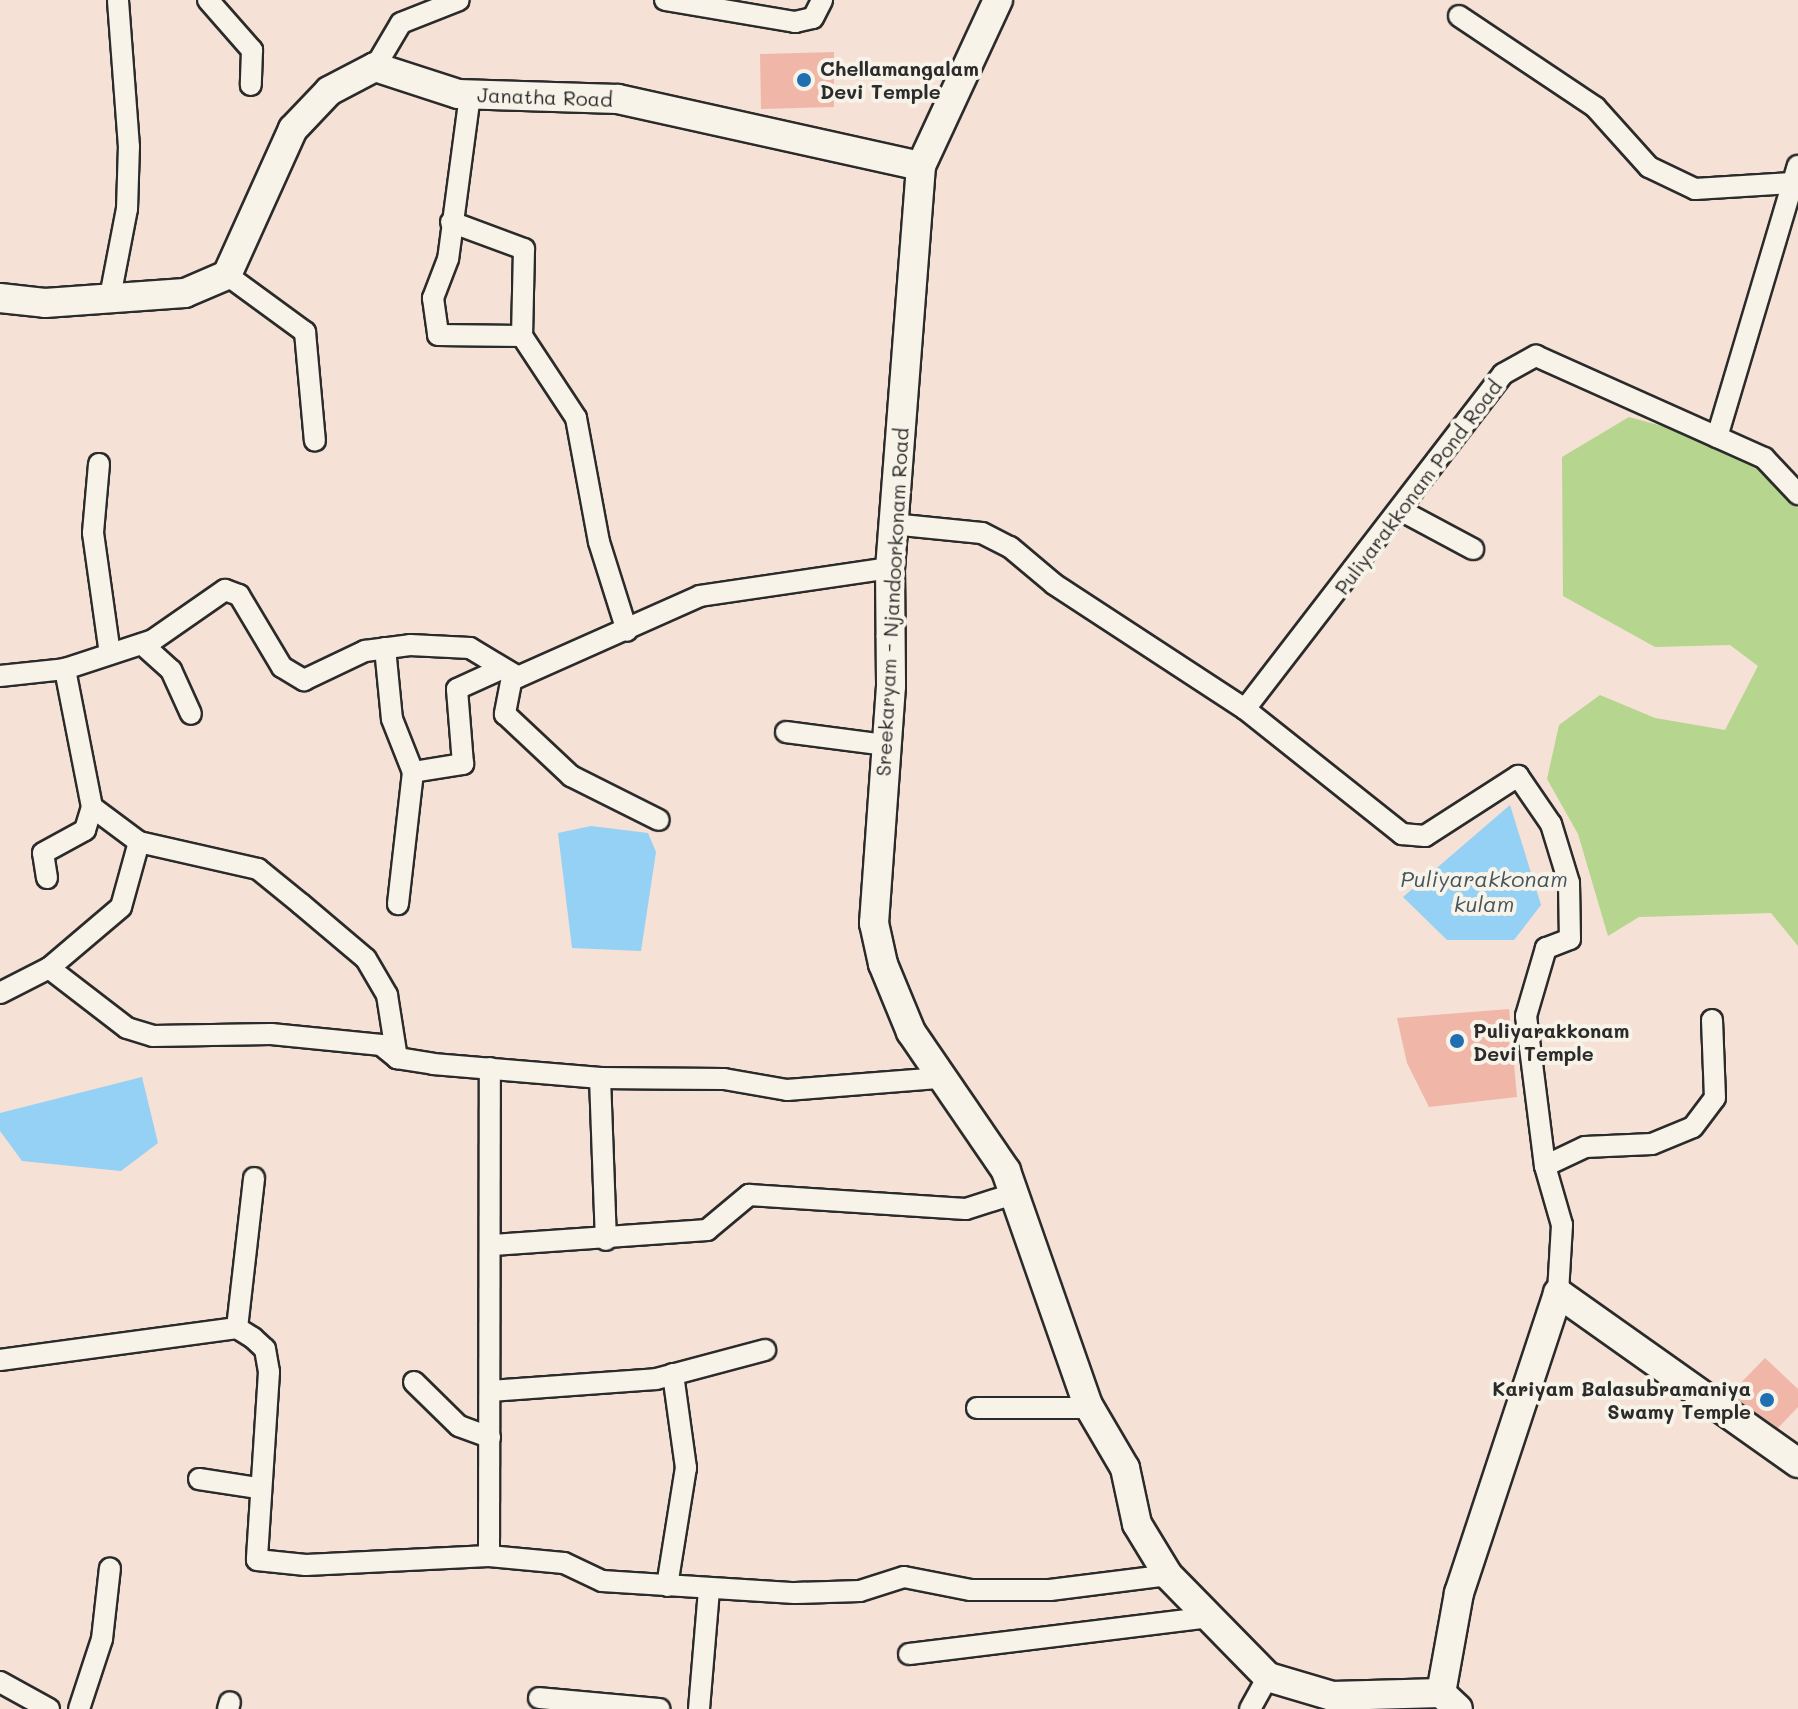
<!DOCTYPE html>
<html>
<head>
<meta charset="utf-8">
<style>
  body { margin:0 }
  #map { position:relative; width:1798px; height:1709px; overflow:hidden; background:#f5e1d5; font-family:Mali,sans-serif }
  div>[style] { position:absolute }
  .green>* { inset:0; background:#b6d58e }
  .water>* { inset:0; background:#94d1f4 }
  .building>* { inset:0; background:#f0b7a9 }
  .roads { filter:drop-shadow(2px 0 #2b2b2b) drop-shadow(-2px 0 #2b2b2b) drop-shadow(0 2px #2b2b2b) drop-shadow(0 -2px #2b2b2b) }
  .street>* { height:20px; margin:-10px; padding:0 10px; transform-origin:10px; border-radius:10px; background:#f7f3e8 }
  .secondary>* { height:28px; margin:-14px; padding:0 14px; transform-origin:14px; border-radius:14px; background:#f7f3e8 }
  .dots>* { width:22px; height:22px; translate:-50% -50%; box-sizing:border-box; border:4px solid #f7f3e8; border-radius:50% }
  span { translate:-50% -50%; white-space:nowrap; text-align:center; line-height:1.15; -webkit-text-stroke:8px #f7f3e8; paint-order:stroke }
  .poi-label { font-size:20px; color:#2b2b2b; font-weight:700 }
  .left { translate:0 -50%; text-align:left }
  .right { translate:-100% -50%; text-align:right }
  .street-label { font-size:20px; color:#2b2b2b }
  .water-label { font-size:22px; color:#45545d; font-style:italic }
</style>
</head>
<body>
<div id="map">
  <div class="green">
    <i style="clip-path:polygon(1629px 417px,1706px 438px,1753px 465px,1798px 508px,1798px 946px,1771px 913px,1639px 917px,1608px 936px,1578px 834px,1547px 779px,1559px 725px,1600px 695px,1655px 718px,1725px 730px,1758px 666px,1730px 645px,1655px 647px,1563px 596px,1562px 457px)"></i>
  </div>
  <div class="water">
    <i style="clip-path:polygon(1510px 805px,1541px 905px,1514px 940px,1447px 940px,1403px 897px)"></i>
    <i style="clip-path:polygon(591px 826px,648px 833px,656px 852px,641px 951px,572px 948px,558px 833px)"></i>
    <i style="clip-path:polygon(142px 1077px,158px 1143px,121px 1171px,22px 1161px,0 1131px,0 1113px)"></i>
  </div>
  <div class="building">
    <i style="clip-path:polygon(834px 52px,834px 107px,761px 109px,760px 54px)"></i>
    <i style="clip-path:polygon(1509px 1009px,1517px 1097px,1429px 1107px,1407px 1063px,1397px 1018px)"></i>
    <i style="clip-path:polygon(1765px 1358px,1798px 1389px,1798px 1407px,1778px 1428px,1730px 1394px)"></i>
  </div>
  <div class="roads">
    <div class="street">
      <i style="left:208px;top:0;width:67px;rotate:48.7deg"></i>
      <i style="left:252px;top:50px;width:35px;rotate:92deg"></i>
      <i style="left:665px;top:0;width:132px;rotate:9.6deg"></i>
      <i style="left:795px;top:22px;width:18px;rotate:-13deg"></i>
      <i style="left:813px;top:18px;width:20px;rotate:-63deg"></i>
      <i style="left:1459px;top:16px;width:164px;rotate:33.8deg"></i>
      <i style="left:1595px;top:107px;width:81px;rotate:48deg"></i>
      <i style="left:1649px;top:167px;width:51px;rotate:25.6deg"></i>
      <i style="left:1695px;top:189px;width:97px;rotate:-3.5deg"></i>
      <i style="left:375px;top:67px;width:51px;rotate:-59.4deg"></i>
      <i style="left:401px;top:23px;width:62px;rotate:-21.6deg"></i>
      <i style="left:470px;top:95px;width:165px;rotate:97.6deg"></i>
      <i style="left:448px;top:259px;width:42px;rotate:111deg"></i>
      <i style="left:433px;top:298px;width:37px;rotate:82deg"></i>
      <i style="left:438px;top:335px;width:84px;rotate:0.7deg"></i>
      <i style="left:522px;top:336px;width:98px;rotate:56.6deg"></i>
      <i style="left:576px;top:418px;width:126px;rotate:79.5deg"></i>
      <i style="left:599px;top:542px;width:93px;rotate:72.5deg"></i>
      <i style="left:451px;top:222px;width:78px;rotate:20.3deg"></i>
      <i style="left:524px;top:249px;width:87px;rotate:91.3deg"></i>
      <i style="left:227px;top:275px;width:97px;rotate:36.2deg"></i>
      <i style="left:305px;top:332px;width:109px;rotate:84.8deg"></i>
      <i style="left:110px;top:297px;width:90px;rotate:-79.1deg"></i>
      <i style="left:127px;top:209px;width:62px;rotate:-88.2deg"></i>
      <i style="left:129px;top:147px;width:147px;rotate:-94.3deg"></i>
      <i style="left:1717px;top:437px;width:283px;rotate:-73.4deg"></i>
      <i style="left:99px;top:464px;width:69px;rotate:95deg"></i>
      <i style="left:93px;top:533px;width:122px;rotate:82deg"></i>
      <i style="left:1400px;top:510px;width:83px;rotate:28.1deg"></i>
      <i style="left:892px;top:524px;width:90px;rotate:5.7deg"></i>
      <i style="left:982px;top:533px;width:31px;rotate:27deg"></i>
      <i style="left:1010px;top:547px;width:57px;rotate:40.1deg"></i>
      <i style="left:1054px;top:584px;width:228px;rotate:33.2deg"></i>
      <i style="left:1245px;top:709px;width:201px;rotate:38.5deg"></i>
      <i style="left:1402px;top:834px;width:23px;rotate:5deg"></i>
      <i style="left:1425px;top:836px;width:111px;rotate:-32.8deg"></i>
      <i style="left:1518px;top:776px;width:58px;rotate:55.5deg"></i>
      <i style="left:1551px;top:824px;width:62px;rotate:73deg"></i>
      <i style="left:1569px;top:883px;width:56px;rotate:89deg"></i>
      <i style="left:1570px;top:939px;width:26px;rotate:159deg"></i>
      <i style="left:1546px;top:948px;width:71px;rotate:106.4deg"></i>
      <i style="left:1526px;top:1016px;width:151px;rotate:82.8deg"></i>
      <i style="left:1545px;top:1166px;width:61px;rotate:73.9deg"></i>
      <i style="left:1562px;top:1225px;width:68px;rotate:93.4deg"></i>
      <i style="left:142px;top:644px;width:39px;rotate:42deg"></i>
      <i style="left:171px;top:670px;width:48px;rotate:65.6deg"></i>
      <i style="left:385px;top:648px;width:71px;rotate:84.4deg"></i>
      <i style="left:392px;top:719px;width:57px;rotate:68.4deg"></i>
      <i style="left:413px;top:772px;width:133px;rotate:96.5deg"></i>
      <i style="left:0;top:676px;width:65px;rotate:-6.1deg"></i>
      <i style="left:65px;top:669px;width:93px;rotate:-18.2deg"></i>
      <i style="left:153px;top:640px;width:88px;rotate:-34.8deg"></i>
      <i style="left:225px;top:590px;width:15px;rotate:20deg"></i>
      <i style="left:239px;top:595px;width:84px;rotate:59.2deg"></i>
      <i style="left:282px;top:667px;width:26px;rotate:31deg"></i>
      <i style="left:304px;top:680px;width:68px;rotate:-25.4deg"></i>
      <i style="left:365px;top:651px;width:45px;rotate:-7.6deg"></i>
      <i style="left:410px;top:645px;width:60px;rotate:2.9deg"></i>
      <i style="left:470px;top:648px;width:56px;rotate:31.1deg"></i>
      <i style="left:518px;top:677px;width:199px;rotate:-24deg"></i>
      <i style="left:700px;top:596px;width:192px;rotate:-8.4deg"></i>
      <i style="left:512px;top:677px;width:38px;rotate:101deg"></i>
      <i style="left:505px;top:714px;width:91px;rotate:43.2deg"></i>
      <i style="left:571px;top:776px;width:98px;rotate:26.6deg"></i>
      <i style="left:1245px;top:709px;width:423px;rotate:-52.4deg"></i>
      <i style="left:1503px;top:374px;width:38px;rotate:-29deg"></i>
      <i style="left:1536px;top:356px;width:250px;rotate:24.1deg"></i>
      <i style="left:1764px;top:458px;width:50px;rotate:46.6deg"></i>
      <i style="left:786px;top:732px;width:101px;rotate:7.4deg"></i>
      <i style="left:413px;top:772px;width:51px;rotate:-9.1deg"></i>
      <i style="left:463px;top:764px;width:75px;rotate:-94.6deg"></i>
      <i style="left:457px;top:689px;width:48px;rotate:-24.4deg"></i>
      <i style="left:92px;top:807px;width:59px;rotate:36.7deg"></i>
      <i style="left:139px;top:842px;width:122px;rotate:12.8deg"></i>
      <i style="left:258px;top:869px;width:55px;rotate:39.1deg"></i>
      <i style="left:301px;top:904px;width:85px;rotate:40.2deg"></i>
      <i style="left:366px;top:959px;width:42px;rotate:59.7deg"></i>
      <i style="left:387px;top:995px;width:64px;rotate:81deg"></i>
      <i style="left:139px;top:842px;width:67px;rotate:105.5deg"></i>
      <i style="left:121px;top:907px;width:94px;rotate:139.7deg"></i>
      <i style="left:49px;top:968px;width:98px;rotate:37.6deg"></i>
      <i style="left:127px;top:1028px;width:27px;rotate:17deg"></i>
      <i style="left:153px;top:1036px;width:118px;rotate:-1deg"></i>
      <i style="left:271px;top:1034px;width:111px;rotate:5.7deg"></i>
      <i style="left:381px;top:1045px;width:21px;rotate:39deg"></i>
      <i style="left:397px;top:1058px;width:36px;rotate:9deg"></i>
      <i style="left:433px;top:1064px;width:168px;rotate:4.8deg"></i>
      <i style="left:600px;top:1078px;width:124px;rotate:0.5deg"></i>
      <i style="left:724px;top:1079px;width:64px;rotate:9.9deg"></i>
      <i style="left:787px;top:1090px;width:151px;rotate:-4.5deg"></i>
      <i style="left:47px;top:878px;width:25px;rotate:-99deg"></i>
      <i style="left:43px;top:853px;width:48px;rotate:-28.7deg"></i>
      <i style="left:85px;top:830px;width:24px;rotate:-73deg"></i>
      <i style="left:92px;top:807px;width:141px;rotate:-101.1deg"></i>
      <i style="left:0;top:993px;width:55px;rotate:-27deg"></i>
      <i style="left:600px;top:1078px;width:162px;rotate:87.9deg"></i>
      <i style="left:1545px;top:1166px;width:44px;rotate:-25.4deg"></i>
      <i style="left:1585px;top:1147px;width:67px;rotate:-2.6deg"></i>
      <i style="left:1652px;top:1144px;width:44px;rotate:-22.5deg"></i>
      <i style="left:1693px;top:1127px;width:36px;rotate:-53deg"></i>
      <i style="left:1715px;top:1098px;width:78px;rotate:-92.2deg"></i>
      <i style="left:493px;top:1245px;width:215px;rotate:-4deg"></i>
      <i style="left:707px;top:1230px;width:55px;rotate:-39.8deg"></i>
      <i style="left:749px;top:1195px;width:217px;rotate:3.7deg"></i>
      <i style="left:966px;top:1209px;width:49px;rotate:-17.7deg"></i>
      <i style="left:237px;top:1328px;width:151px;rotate:-83.5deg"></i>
      <i style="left:0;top:1360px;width:239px;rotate:-7.7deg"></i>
      <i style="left:237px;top:1328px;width:19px;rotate:32deg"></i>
      <i style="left:253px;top:1338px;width:16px;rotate:43deg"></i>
      <i style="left:265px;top:1349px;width:23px;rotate:80deg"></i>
      <i style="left:269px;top:1372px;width:188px;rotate:93.7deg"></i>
      <i style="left:257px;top:1560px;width:49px;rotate:5.8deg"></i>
      <i style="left:306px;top:1565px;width:183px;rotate:-2.8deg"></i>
      <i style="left:489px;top:1556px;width:75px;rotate:5.3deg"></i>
      <i style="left:564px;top:1563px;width:42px;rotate:25.3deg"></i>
      <i style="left:602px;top:1581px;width:193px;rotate:3.6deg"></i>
      <i style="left:795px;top:1593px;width:65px;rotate:-1.8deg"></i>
      <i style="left:860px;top:1591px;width:46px;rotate:-17.7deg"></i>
      <i style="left:904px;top:1577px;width:67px;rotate:11.1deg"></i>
      <i style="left:970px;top:1590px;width:80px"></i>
      <i style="left:1050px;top:1590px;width:119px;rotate:-7.2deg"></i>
      <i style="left:414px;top:1382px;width:63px;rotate:44.4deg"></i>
      <i style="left:459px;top:1426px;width:33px;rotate:20deg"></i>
      <i style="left:490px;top:1391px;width:166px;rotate:-4.1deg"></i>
      <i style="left:656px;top:1379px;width:113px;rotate:-14.9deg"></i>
      <i style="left:977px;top:1408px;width:113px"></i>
      <i style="left:199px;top:1479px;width:60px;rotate:8.7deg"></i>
      <i style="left:489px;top:1556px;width:488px;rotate:-89.9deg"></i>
      <i style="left:667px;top:1586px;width:120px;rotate:-80.9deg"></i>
      <i style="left:686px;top:1468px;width:95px;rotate:-97.9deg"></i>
      <i style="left:909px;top:1654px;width:297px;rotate:-7deg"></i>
      <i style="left:0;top:1682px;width:56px;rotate:28.9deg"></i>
      <i style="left:539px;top:1698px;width:121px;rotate:5.2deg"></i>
      <i style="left:79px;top:1709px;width:74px;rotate:-71.8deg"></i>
      <i style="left:102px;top:1639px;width:71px;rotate:-83.6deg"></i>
      <i style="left:228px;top:1709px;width:7px;rotate:-74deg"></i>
      <i style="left:699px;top:1709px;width:120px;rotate:-85.2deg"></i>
      <i style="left:1250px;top:1709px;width:37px;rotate:-61deg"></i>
    </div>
    <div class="secondary">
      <i style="left:998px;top:0;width:183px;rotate:114.9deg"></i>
      <i style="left:921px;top:166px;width:403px;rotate:94.4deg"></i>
      <i style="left:890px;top:568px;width:118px;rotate:89.5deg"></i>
      <i style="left:891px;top:686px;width:238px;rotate:94.1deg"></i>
      <i style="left:874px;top:923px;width:42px;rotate:77.6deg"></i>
      <i style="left:883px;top:964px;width:74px;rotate:67.6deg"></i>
      <i style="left:911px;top:1032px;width:168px;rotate:55.6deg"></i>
      <i style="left:1006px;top:1171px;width:248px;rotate:70.7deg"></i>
      <i style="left:1088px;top:1405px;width:73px;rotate:59.6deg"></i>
      <i style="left:1125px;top:1468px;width:57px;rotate:77.9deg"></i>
      <i style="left:1137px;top:1524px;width:60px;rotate:58.7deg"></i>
      <i style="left:1168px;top:1575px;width:143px;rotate:45.6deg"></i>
      <i style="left:1268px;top:1677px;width:67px;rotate:16.5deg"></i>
      <i style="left:1332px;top:1696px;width:109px;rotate:-1.6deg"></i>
      <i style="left:1441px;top:1693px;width:23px;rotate:43deg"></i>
      <i style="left:0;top:298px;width:45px;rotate:6.3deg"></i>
      <i style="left:45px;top:303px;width:140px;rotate:-4.1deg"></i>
      <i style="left:185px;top:293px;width:46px;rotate:-23.2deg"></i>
      <i style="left:227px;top:275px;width:160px;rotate:-65.7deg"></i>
      <i style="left:293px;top:129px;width:52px;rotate:-46.5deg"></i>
      <i style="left:329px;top:91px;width:52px;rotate:-27.6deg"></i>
      <i style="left:375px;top:67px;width:87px;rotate:18deg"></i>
      <i style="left:458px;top:94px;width:160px;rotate:1.8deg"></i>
      <i style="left:618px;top:99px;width:310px;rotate:12.5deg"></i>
      <i style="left:1441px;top:1693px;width:102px;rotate:-79.8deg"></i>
      <i style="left:1459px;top:1593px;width:316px;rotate:-71.7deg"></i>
      <i style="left:1558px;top:1293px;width:294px;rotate:35.3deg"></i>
    </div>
  </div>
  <div class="dots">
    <i style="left:804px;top:80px;background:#1f6fb2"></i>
    <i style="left:1457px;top:1041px;background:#1f6fb2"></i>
    <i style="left:1767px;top:1400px;background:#1f6fb2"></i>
  </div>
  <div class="poi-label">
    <span class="left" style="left:820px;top:80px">Chellamangalam<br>Devi Temple</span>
    <span class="left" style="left:1473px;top:1042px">Puliyarakkonam<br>Devi Temple</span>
    <span class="right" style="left:1751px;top:1400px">Kariyam Balasubramaniya<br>Swamy Temple</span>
  </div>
  <div class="street-label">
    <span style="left:545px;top:97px;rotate:2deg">Janatha Road</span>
    <span style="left:1418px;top:487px;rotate:-53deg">Puliyarakkonam Pond Road</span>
    <span style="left:892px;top:602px;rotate:-87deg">Sreekaryam - Njandoorkonam Road</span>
  </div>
  <div class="water-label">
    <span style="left:1484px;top:891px">Puliyarakkonam<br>kulam</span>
  </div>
</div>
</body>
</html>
